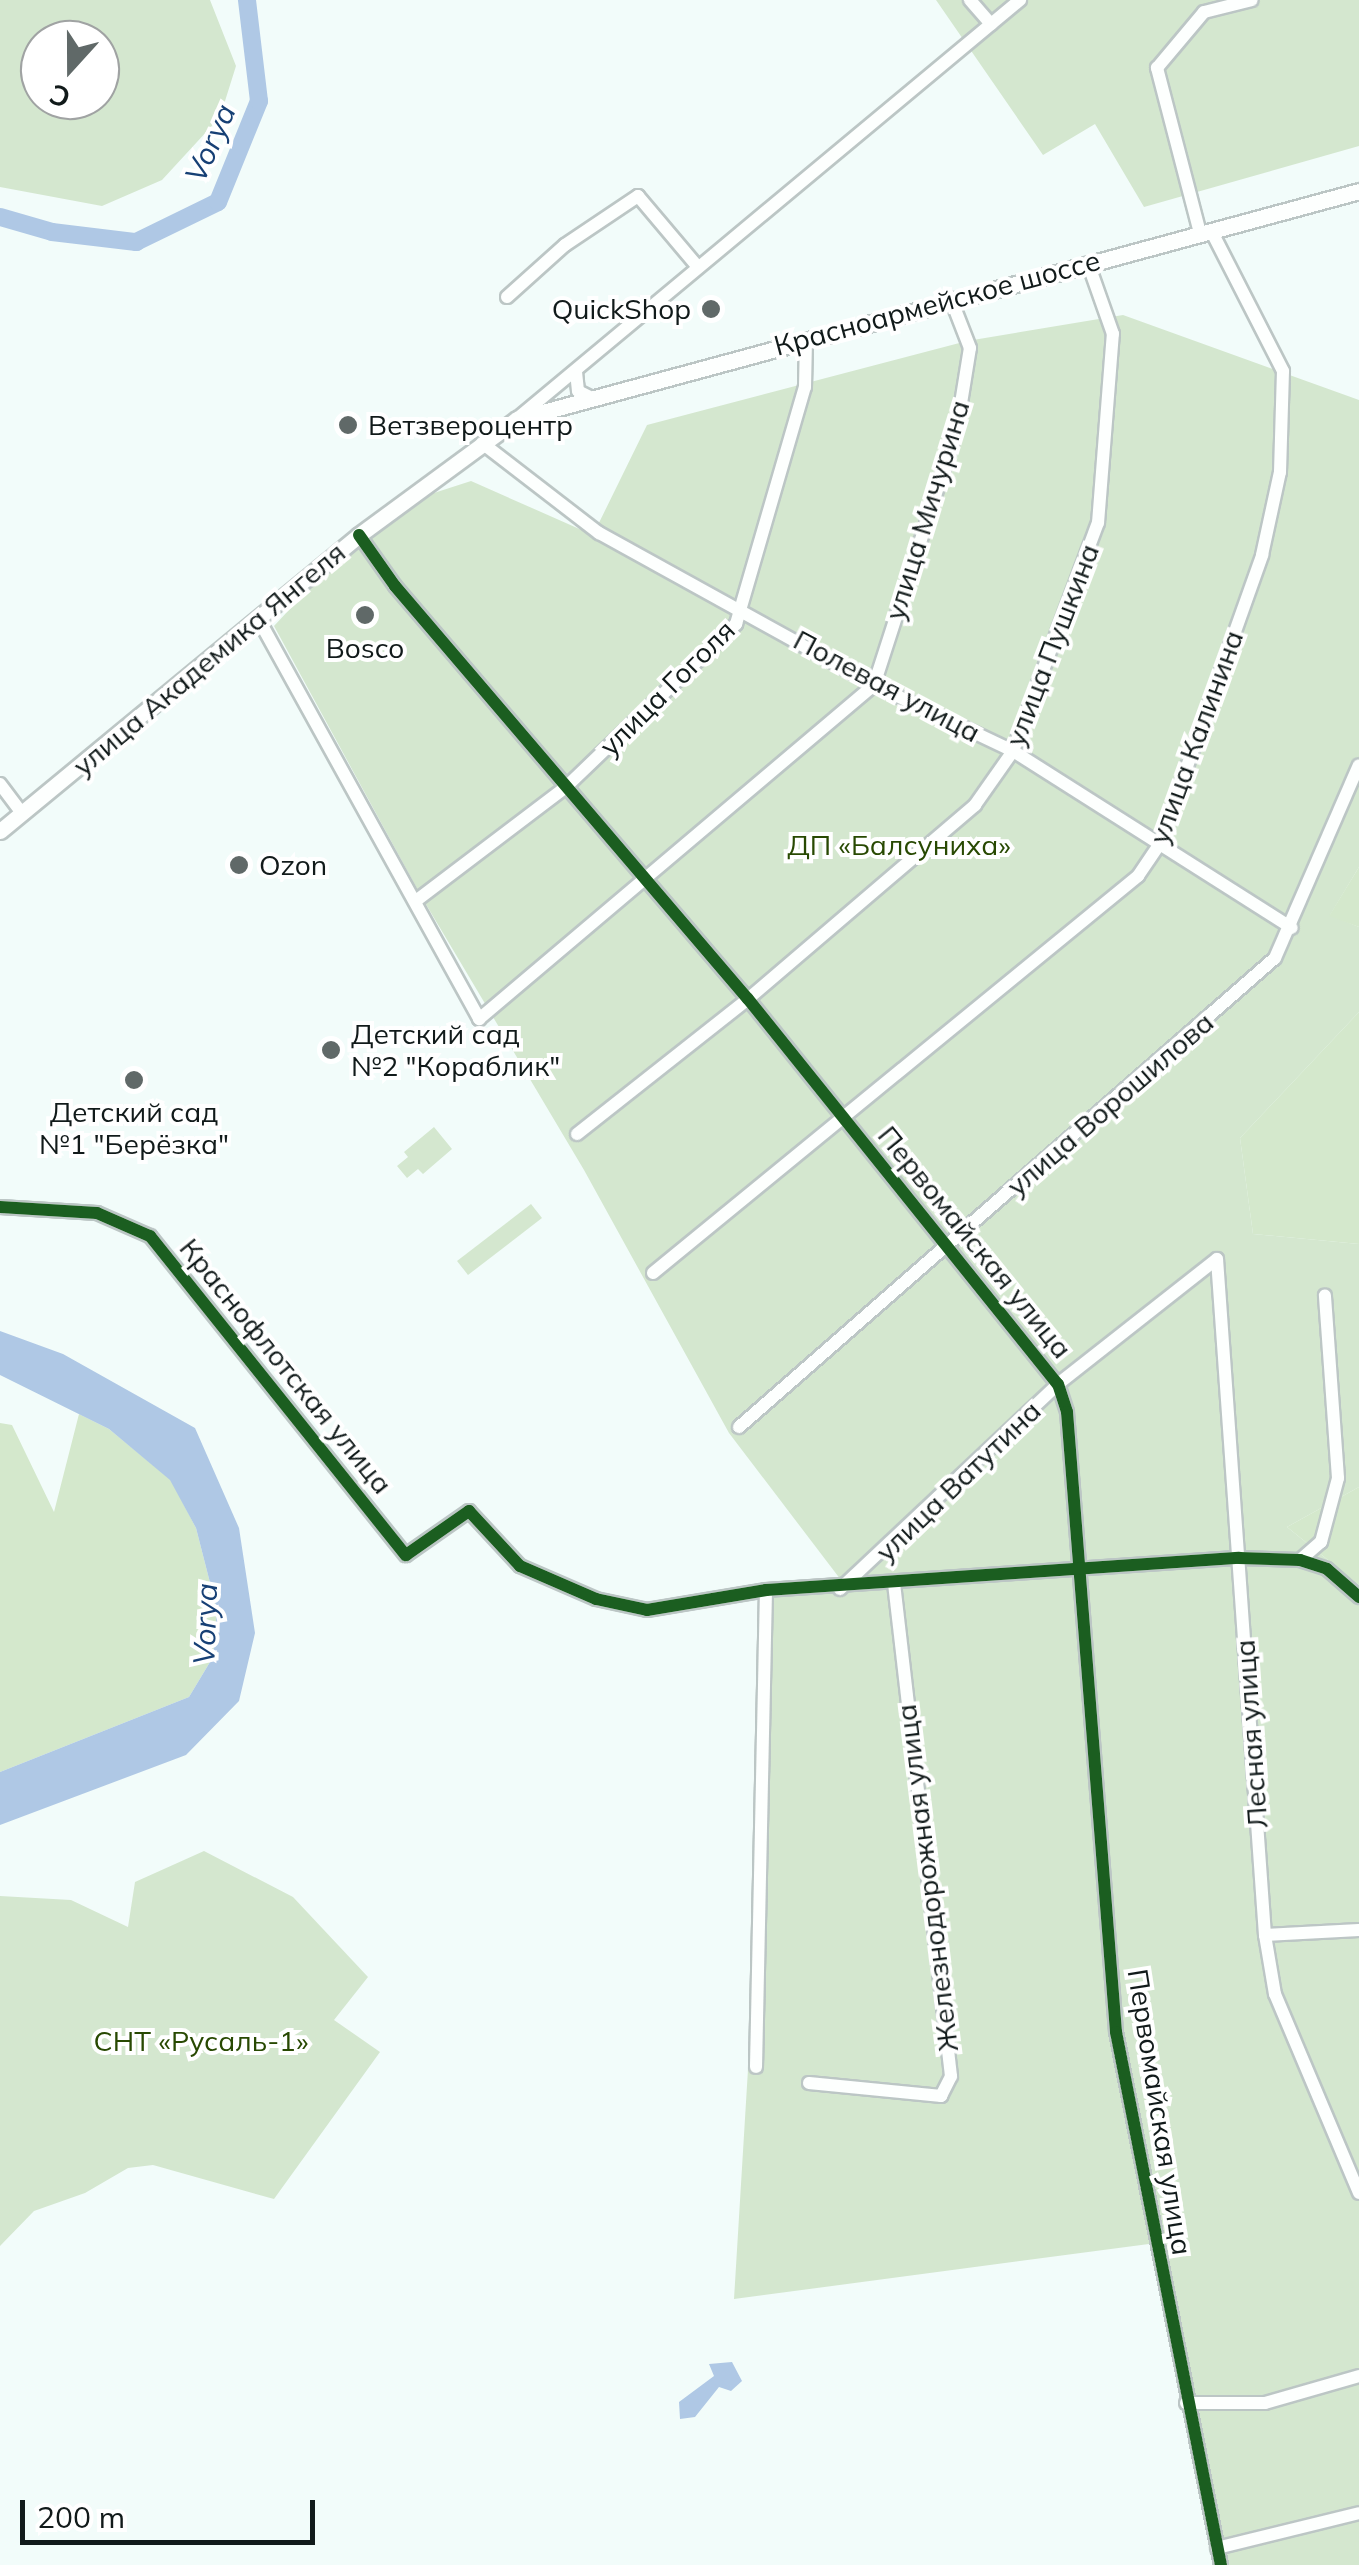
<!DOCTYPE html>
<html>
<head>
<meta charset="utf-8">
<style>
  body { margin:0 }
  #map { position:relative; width:1359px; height:2565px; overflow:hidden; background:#f2fcfa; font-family:Mulish,sans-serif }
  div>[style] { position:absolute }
  .green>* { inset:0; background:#d4e7cf }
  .forest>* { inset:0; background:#d4e8cc }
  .water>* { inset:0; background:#afc8e5 }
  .river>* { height:18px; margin:-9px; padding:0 9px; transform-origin:9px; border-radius:9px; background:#afc8e5 }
  .roads { filter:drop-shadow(2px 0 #bcc6c5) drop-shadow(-2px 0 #bcc6c5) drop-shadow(0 2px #bcc6c5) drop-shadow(0 -2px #bcc6c5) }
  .minor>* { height:12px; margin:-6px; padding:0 6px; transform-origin:6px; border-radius:6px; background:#fdfffe }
  .major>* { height:15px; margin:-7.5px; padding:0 7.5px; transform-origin:7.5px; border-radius:7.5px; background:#fdfffe }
  .cycleway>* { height:12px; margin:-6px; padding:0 6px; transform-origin:6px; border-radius:6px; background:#1b5e20 }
  .dots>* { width:28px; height:28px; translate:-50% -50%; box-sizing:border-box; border:5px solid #fff; border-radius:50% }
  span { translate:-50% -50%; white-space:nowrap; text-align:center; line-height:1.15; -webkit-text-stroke:8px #fff; paint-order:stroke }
  .street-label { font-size:28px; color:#111a1a }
  .poi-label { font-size:28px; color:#111a1a }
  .right { translate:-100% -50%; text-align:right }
  .left { translate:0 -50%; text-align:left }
  .park-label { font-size:28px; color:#284902 }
  .water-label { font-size:30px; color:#174075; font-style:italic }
  .north { position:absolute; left:20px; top:20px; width:100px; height:100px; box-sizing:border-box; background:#fff; border:2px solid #a0a3a3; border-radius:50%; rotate:201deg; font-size:28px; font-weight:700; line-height:40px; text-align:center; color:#111a1a }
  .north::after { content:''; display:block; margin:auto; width:35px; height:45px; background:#606968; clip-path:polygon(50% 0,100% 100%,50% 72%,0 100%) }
  .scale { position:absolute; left:20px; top:2500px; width:295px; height:45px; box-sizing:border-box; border:5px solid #111a1a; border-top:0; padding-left:12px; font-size:30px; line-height:35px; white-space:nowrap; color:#111a1a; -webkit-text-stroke:8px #fff; paint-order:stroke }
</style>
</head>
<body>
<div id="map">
  <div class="green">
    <i style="clip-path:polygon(evenodd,0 0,210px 0,236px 66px,220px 117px,162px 180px,102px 206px,0 187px,0 0,40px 40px,100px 40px,100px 100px,40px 100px,40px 40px)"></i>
    <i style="clip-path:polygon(936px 0,1359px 0,1359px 146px,1144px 207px,1095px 124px,1043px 155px)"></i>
    <i style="clip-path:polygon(1123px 315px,1359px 400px,1359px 867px,1330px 915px,1359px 927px,1359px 1012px,1240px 1138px,1253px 1234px,1359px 1244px,1359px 1487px,1287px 1527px,1359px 1585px,1359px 2565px,1224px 2565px,1164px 2242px,734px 2299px,758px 1905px,764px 1594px,844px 1584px,729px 1433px,584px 1170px,421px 896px,274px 626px,359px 535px,403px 503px,471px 481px,593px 535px,647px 425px,967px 341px)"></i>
    <i style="clip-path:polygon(434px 1127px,452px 1149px,423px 1174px,418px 1169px,407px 1178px,397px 1166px,408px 1157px,404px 1152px)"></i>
    <i style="clip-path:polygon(531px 1204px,542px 1218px,468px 1275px,457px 1261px)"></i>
    <i style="clip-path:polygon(204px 1851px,293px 1897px,368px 1977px,334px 2020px,380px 2052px,274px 2199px,153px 2165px,128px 2168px,85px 2193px,34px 2211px,0 2246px,0 1896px,71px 1900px,128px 1927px,135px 1882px)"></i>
  </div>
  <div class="forest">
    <i style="clip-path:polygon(1359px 867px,1359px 927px,1329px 916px)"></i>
    <i style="clip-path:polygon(1359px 1012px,1359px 1244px,1253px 1234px,1240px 1138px)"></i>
    <i style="clip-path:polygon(79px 1414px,109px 1429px,171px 1480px,196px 1528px,217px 1610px,213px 1657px,189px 1697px,0 1772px,0 1423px,12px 1425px,54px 1512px)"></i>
    <i style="clip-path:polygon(1359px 1487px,1359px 1585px,1287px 1527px)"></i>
  </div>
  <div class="water">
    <i style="clip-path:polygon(0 1331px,63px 1354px,195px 1428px,239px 1528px,255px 1633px,239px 1701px,186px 1755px,0 1825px,0 1772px,189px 1697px,213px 1657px,217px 1610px,196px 1528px,170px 1480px,109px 1429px,0 1375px)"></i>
    <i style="clip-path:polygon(732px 2362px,742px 2381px,731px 2391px,719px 2387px,695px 2417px,680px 2419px,679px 2402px,714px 2376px,709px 2364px)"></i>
  </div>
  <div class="river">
    <i style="left:0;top:217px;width:54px;rotate:16.1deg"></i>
    <i style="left:52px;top:232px;width:85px;rotate:6.8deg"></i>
    <i style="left:136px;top:242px;width:91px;rotate:-26deg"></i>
    <i style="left:218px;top:202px;width:109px;rotate:-67.9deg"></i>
    <i style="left:259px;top:101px;width:102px;rotate:-96.8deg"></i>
  </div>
  <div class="roads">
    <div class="minor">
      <i style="left:970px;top:0;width:32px;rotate:49deg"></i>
      <i style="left:1200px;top:233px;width:171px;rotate:-104.6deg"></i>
      <i style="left:1157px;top:68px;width:73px;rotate:-50deg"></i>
      <i style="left:1204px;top:12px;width:49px;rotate:-14deg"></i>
      <i style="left:507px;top:297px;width:78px;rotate:-41.9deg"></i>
      <i style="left:565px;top:245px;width:88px;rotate:-33.9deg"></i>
      <i style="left:638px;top:196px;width:93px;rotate:49.8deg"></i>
      <i style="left:576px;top:372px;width:19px;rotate:84deg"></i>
      <i style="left:578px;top:391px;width:18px;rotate:27deg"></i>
      <i style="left:519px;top:417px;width:652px;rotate:-39.77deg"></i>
      <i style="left:482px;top:443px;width:148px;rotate:37.6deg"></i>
      <i style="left:599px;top:533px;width:314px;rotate:28.9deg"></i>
      <i style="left:874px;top:685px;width:154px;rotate:25.4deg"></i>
      <i style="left:1013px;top:751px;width:330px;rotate:32.4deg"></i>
      <i style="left:359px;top:535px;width:62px;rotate:54.8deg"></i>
      <i style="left:395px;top:586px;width:543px;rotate:49.48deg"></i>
      <i style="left:748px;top:999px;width:494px;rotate:51.2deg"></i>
      <i style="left:1058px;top:1384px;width:29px;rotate:72deg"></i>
      <i style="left:1067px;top:1412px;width:622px;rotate:85.48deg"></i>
      <i style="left:1116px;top:2032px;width:543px;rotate:78.86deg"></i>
      <i style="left:259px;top:620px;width:456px;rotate:61.1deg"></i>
      <i style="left:479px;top:1019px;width:517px;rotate:-40.22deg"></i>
      <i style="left:874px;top:685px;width:270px;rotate:-72.1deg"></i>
      <i style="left:957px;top:428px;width:81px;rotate:-80.8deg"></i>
      <i style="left:970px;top:348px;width:53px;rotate:-111.2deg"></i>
      <i style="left:0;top:784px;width:36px;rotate:53deg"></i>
      <i style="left:417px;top:900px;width:187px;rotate:-37.2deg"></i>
      <i style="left:566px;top:787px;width:236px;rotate:-43.8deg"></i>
      <i style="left:736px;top:624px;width:247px;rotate:-73.8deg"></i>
      <i style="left:805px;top:387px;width:48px;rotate:-88.8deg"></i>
      <i style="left:577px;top:1134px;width:218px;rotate:-38.3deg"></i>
      <i style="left:748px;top:999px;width:299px;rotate:-40.5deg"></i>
      <i style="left:975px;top:805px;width:66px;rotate:-54.9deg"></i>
      <i style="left:1013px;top:751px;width:243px;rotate:-69.6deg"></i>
      <i style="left:1098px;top:523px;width:190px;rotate:-85.5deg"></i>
      <i style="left:1113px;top:334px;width:75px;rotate:-109.4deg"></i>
      <i style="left:0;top:1207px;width:97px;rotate:3.5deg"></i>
      <i style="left:97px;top:1213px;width:58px;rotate:23.5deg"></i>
      <i style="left:150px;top:1236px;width:409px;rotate:51.3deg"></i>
      <i style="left:406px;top:1555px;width:77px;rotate:-34.9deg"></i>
      <i style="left:469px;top:1511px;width:75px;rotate:47.2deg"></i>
      <i style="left:520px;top:1566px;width:83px;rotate:23.5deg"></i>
      <i style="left:596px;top:1599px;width:52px;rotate:12.2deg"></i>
      <i style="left:647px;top:1610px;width:121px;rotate:-9.5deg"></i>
      <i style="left:766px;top:1590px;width:474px;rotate:-3.9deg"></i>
      <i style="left:1239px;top:1558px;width:61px;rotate:1.9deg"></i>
      <i style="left:1300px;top:1560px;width:28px;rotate:18deg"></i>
      <i style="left:1327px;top:1569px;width:43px;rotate:41.2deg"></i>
      <i style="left:1217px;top:1259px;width:678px;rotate:85.94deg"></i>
      <i style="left:1265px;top:1935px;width:60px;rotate:80.4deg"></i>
      <i style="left:1275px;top:1994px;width:216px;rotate:67.1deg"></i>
      <i style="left:653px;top:1273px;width:627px;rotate:-39.3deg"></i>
      <i style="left:1138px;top:876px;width:37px;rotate:-56deg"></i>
      <i style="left:1159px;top:845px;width:308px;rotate:-70.4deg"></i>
      <i style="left:1262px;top:555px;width:85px;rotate:-77.8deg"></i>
      <i style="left:1280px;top:472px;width:101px;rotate:-88.3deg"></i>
      <i style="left:1283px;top:371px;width:158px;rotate:-117.1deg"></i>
      <i style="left:739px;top:1427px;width:712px;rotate:-41.19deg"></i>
      <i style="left:1275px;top:958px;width:210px;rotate:-66.5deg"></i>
      <i style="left:1300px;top:1560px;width:28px;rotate:-41deg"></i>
      <i style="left:1321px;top:1542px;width:66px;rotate:-75.1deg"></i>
      <i style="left:1338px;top:1478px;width:183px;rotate:-94.1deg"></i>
      <i style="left:840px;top:1589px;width:299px;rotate:-43.2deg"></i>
      <i style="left:1058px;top:1384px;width:202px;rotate:-38.2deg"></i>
      <i style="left:1265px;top:1935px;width:94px;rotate:-3deg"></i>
      <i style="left:756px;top:2067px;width:477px;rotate:-88.8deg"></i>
      <i style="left:809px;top:2083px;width:133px;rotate:5.6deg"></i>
      <i style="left:941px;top:2096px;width:22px;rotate:-63deg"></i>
      <i style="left:951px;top:2076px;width:494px;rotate:-96.6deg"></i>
      <i style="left:1186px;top:2403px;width:79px"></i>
      <i style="left:1265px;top:2403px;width:98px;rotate:-16deg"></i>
      <i style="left:1217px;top:2548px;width:146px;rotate:-13.8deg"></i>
    </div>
    <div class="major">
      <i style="left:0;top:831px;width:465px;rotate:-39.5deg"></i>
      <i style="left:359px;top:535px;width:196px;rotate:-36.3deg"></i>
      <i style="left:517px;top:419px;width:872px;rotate:-15.15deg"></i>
    </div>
  </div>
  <div class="cycleway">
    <i style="left:359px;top:535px;width:62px;rotate:54.8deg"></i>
    <i style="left:395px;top:586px;width:543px;rotate:49.48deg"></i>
    <i style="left:748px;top:999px;width:494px;rotate:51.2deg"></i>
    <i style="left:1058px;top:1384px;width:29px;rotate:72deg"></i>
    <i style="left:1067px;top:1412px;width:622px;rotate:85.48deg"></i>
    <i style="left:1116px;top:2032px;width:543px;rotate:78.86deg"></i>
    <i style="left:0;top:1207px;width:97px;rotate:3.5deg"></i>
    <i style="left:97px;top:1213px;width:58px;rotate:23.5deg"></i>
    <i style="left:150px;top:1236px;width:409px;rotate:51.3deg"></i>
    <i style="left:406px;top:1555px;width:77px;rotate:-34.9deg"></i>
    <i style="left:469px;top:1511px;width:75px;rotate:47.2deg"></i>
    <i style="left:520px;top:1566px;width:83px;rotate:23.5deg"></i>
    <i style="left:596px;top:1599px;width:52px;rotate:12.2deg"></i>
    <i style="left:647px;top:1610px;width:121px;rotate:-9.5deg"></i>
    <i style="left:766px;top:1590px;width:474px;rotate:-3.9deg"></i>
    <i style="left:1239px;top:1558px;width:61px;rotate:1.9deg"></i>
    <i style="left:1300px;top:1560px;width:28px;rotate:18deg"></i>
    <i style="left:1327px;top:1569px;width:43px;rotate:41.2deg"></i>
  </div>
  <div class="dots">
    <i style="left:711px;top:309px;background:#606968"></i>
    <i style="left:348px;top:425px;background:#606968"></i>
    <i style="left:365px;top:615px;background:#606968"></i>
    <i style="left:239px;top:865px;background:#606968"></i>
    <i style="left:331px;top:1050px;background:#606968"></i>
    <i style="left:134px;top:1080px;background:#606968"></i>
  </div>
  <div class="street-label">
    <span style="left:937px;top:303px;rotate:-15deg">Красноармейское шоссе</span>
    <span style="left:927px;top:510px;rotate:-73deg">улица Мичурина</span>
    <span style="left:1052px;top:645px;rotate:-69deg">улица Пушкина</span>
    <span style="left:209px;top:659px;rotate:-40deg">улица Академика Янгеля</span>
    <span style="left:887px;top:686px;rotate:28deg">Полевая улица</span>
    <span style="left:667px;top:688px;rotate:-45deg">улица Гоголя</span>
    <span style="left:1196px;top:737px;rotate:-70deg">улица Калинина</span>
    <span style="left:1110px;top:1104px;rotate:-41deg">улица Ворошилова</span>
    <span style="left:975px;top:1242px;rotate:51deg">Первомайская улица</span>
    <span style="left:286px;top:1366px;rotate:51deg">Краснофлотская улица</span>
    <span style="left:958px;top:1481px;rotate:-44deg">улица Ватутина</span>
    <span style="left:1251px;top:1734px;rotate:-94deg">Лесная улица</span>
    <span style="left:927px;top:1878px;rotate:-97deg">Железнодорожная улица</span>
    <span style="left:1160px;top:2112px;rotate:81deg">Первомайская улица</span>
  </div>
  <div class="poi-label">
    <span class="right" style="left:691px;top:309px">QuickShop</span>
    <span class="left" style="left:368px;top:425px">Ветзвероцентр</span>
    <span style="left:365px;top:648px">Bosco</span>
    <span class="left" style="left:259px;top:865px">Ozon</span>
    <span class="left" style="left:351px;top:1050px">Детский сад<br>№2 "Кораблик"</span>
    <span style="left:134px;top:1128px">Детский сад<br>№1 "Берёзка"</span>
  </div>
  <div class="park-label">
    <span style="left:899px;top:845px">ДП «Балсуниха»</span>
    <span style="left:201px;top:2041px">СНТ «Русаль-1»</span>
  </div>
  <div class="water-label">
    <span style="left:210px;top:143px;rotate:-66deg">Vorya</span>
    <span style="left:205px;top:1624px;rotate:-88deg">Vorya</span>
  </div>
  <div class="north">С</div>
  <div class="scale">200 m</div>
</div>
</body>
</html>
